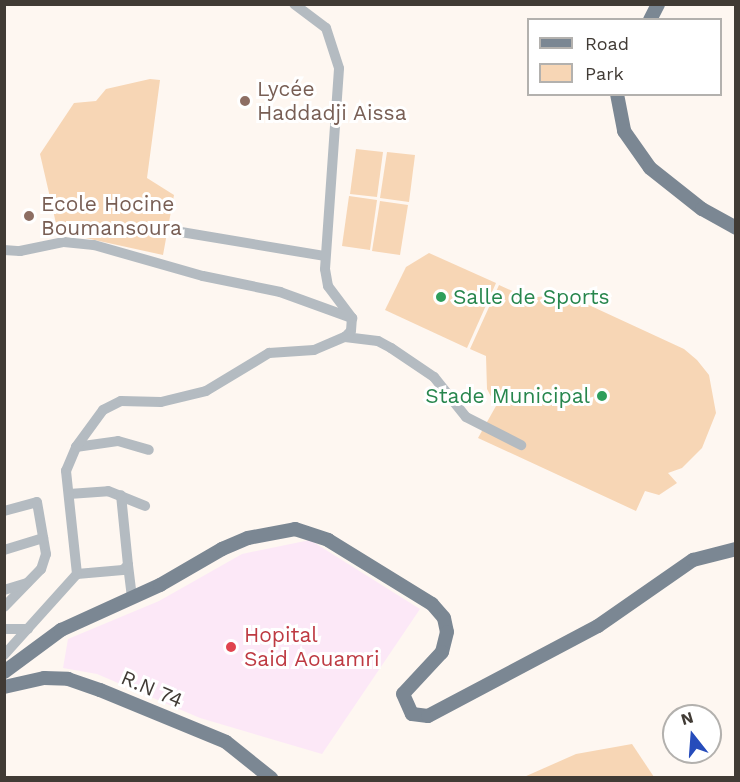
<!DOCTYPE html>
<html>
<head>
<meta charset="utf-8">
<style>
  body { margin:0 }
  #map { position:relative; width:740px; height:782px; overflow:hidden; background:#fef7f1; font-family:"Work Sans",sans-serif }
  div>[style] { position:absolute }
  .medical>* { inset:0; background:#fce8f7 }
  .green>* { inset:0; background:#f7d6b5 }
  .minor>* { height:10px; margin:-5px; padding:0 5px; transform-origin:5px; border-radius:5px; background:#b4bbc1 }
  .major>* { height:14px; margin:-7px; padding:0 7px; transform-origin:7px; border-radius:7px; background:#7b8793 }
  .dots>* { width:16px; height:16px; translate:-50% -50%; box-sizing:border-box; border:3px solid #fff; border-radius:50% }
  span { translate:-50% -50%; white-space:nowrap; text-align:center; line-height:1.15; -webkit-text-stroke:6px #fff; paint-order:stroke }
  .education-label { font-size:21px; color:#785e54 }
  .left { translate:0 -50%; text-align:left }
  .leisure-label { font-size:21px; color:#27864d }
  .right { translate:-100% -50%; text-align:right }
  .health-label { font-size:21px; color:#be3a42 }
  .street-label { font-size:21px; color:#413b35 }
  .frame { position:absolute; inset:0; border:6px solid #413b35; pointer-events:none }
  .legend { position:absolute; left:527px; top:18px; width:195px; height:78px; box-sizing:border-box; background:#fff; border:2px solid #b3b1ae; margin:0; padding:8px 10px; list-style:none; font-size:18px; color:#413b35 }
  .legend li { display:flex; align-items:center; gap:12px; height:30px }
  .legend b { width:30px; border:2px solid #b3b1ae }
  .north { position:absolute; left:662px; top:704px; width:60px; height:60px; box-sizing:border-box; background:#fff; border:2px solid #b3b1ae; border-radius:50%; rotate:343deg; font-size:16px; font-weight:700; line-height:24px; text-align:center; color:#413b35 }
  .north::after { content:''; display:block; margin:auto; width:21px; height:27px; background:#264cbb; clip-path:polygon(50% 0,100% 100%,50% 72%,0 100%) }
</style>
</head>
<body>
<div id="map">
  <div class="medical">
    <i style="clip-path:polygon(310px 540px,420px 609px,322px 754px,200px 718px,97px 674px,63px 668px,68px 639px,159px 601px,242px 554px)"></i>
  </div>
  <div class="green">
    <i style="clip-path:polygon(150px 79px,160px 80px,147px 178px,174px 195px,163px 255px,58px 232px,40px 154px,74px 103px,96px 101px,106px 89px)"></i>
    <i style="clip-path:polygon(356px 149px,383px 152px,377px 197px,350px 194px)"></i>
    <i style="clip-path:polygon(387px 152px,415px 155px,409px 202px,380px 198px)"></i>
    <i style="clip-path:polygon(349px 196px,377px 200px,370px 250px,342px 246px)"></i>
    <i style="clip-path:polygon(380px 201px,408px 205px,400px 255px,372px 251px)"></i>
    <i style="clip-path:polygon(429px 253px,496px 283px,467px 348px,385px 310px,406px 267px)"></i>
    <i style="clip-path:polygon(499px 285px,528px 298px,565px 294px,684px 349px,697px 360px,709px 375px,716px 413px,702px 448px,682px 468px,668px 473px,677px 483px,659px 495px,645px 491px,636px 511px,478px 438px,496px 406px,487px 389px,486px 356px,470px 349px)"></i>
    <i style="clip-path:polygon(632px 744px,654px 777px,524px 777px,576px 754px)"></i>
  </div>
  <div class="minor">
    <i style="left:181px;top:232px;width:145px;rotate:9.5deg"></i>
    <i style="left:4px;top:250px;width:16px;rotate:4deg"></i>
    <i style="left:20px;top:251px;width:45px;rotate:-11.6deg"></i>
    <i style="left:64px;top:242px;width:30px;rotate:6deg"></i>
    <i style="left:94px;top:245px;width:113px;rotate:15.9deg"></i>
    <i style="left:203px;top:276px;width:79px;rotate:11.7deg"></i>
    <i style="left:280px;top:292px;width:77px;rotate:19.9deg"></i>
    <i style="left:345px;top:337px;width:33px;rotate:7deg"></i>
    <i style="left:378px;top:341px;width:15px;rotate:28deg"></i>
    <i style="left:391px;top:348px;width:52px;rotate:34deg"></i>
    <i style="left:434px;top:377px;width:51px;rotate:51.3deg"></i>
    <i style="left:466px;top:417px;width:62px;rotate:27deg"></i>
    <i style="left:76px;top:447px;width:42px;rotate:-8.1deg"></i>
    <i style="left:118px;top:441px;width:32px;rotate:16deg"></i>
    <i style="left:69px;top:494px;width:39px;rotate:-4deg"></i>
    <i style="left:108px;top:491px;width:40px;rotate:22deg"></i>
    <i style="left:4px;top:511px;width:34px;rotate:-15deg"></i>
    <i style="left:37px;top:502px;width:53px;rotate:80.2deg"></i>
    <i style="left:46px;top:554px;width:16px;rotate:108deg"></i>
    <i style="left:41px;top:569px;width:53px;rotate:134.2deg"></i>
    <i style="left:4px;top:550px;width:41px;rotate:-17.1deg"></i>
    <i style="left:128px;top:565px;width:34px;rotate:83deg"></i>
    <i style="left:77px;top:574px;width:46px;rotate:-5deg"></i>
    <i style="left:123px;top:570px;width:7px;rotate:-45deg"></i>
    <i style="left:128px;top:565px;width:70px;rotate:-95.7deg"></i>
    <i style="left:4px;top:590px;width:24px;rotate:-17deg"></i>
    <i style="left:4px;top:629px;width:24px"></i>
    <i style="left:4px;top:655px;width:109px;rotate:-48deg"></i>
    <i style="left:77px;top:574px;width:104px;rotate:-96.1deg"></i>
    <i style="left:66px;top:471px;width:26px;rotate:-67deg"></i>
    <i style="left:76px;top:447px;width:46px;rotate:-53.9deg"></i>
    <i style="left:103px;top:410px;width:20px;rotate:-27deg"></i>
    <i style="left:121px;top:401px;width:40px;rotate:1.4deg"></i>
    <i style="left:161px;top:402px;width:46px;rotate:-13.7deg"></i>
    <i style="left:206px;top:391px;width:74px;rotate:-31.1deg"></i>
    <i style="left:269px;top:353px;width:45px;rotate:-3.8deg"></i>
    <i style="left:314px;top:350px;width:34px;rotate:-23deg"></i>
    <i style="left:345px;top:337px;width:8px;rotate:-45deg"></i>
    <i style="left:351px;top:331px;width:13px;rotate:-86deg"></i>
    <i style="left:352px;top:318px;width:40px;rotate:-127deg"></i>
    <i style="left:328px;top:286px;width:17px;rotate:-100deg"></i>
    <i style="left:325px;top:269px;width:201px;rotate:-86deg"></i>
    <i style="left:339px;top:68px;width:42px;rotate:-108deg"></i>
    <i style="left:326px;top:28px;width:40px;rotate:-143deg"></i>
  </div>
  <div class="major">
    <i style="left:650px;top:20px;width:18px;rotate:-63deg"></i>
    <i style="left:617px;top:94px;width:38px;rotate:79deg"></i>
    <i style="left:624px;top:131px;width:45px;rotate:54.9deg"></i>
    <i style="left:650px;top:168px;width:66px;rotate:38.3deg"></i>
    <i style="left:702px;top:209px;width:39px;rotate:29deg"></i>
    <i style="left:4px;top:672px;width:71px;rotate:-36.4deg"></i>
    <i style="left:61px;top:630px;width:109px;rotate:-24.4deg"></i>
    <i style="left:160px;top:585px;width:72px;rotate:-30.1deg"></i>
    <i style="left:222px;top:549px;width:28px;rotate:-23deg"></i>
    <i style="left:248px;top:538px;width:48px;rotate:-10.8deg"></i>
    <i style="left:295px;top:529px;width:35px;rotate:18deg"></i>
    <i style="left:328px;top:540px;width:122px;rotate:31.6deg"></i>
    <i style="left:432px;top:604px;width:18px;rotate:49deg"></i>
    <i style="left:444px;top:618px;width:14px;rotate:78deg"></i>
    <i style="left:447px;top:632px;width:21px;rotate:104deg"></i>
    <i style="left:442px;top:652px;width:57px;rotate:132.9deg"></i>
    <i style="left:403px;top:694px;width:22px;rotate:66deg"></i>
    <i style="left:412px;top:714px;width:16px;rotate:7deg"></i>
    <i style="left:428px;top:716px;width:192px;rotate:-27.9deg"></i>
    <i style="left:598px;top:626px;width:116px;rotate:-34.8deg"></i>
    <i style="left:693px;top:560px;width:44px;rotate:-14.3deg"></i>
    <i style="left:4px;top:687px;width:41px;rotate:-12.7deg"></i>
    <i style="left:44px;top:678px;width:24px;rotate:2deg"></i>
    <i style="left:68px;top:679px;width:34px;rotate:19deg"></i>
    <i style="left:100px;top:690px;width:136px;rotate:22.4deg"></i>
    <i style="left:226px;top:742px;width:58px;rotate:38.7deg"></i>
  </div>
  <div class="dots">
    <i style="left:245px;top:101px;background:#8d6e63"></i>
    <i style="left:29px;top:216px;background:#8d6e63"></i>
    <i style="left:441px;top:297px;background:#2e9e5b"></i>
    <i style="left:602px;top:396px;background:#2e9e5b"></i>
    <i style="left:231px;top:647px;background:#e0444e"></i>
  </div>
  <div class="education-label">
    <span class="left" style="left:257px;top:101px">Lycée<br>Haddadji Aissa</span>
    <span class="left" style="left:41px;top:216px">Ecole Hocine<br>Boumansoura</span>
  </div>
  <div class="leisure-label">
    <span class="left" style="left:453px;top:297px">Salle de Sports</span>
    <span class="right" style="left:590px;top:396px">Stade Municipal</span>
  </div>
  <div class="health-label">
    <span class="left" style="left:244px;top:647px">Hopital<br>Said Aouamri</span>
  </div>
  <div class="street-label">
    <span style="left:152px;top:689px;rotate:23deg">R.N 74</span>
  </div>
  <div class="frame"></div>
  <ul class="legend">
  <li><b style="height:8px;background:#7b8793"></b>Road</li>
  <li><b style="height:16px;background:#f7d6b5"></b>Park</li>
  </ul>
  <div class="north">N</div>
</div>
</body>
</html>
